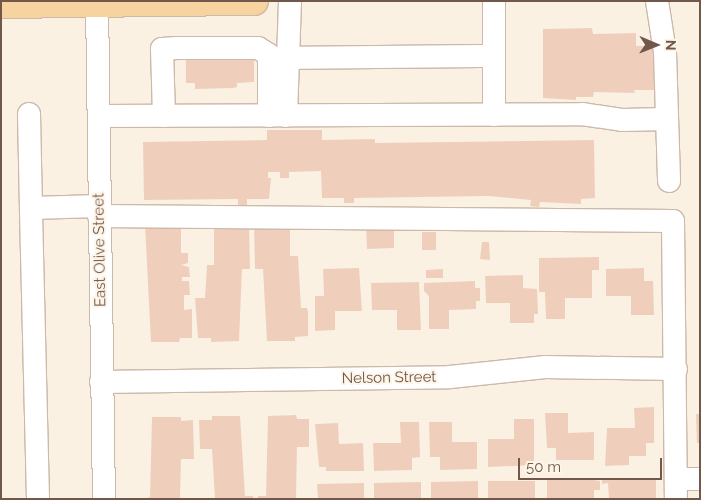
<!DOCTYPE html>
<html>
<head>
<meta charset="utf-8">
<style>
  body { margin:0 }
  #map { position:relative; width:701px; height:500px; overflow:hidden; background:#fbf1e3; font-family:Raleway,sans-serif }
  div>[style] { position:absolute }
  .building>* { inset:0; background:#efcfbc }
  .roads { filter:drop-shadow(1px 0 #ccb9aa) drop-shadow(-1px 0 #ccb9aa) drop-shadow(0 1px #ccb9aa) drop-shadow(0 -1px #ccb9aa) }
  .minor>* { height:22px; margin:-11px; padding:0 11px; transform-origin:11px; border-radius:11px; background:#fff }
  .major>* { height:28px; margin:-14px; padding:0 14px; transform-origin:14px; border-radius:14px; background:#f7d49f }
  span { translate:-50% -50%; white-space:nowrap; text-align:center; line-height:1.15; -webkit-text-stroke:4px #fef5e9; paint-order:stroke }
  .street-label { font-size:15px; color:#72584b }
  .frame { position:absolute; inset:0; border:2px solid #72584b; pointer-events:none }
  .north { position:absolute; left:631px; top:20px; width:50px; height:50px; -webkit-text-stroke:4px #fef5e9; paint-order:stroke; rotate:91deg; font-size:14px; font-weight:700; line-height:20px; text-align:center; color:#72584b }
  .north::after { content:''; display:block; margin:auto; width:18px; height:22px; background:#72584b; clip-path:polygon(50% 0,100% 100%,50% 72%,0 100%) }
  .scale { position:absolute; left:518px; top:458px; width:144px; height:22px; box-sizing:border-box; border:2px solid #72584b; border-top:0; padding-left:6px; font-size:15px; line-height:18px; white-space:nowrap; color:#72584b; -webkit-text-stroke:4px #fef5e9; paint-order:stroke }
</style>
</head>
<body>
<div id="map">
  <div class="building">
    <i style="clip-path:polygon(592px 28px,593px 34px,636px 33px,636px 46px,654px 46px,654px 90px,634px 90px,635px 93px,594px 92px,593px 97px,576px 97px,576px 100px,543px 98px,543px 29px)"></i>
    <i style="clip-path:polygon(254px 55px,254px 82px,237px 83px,237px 87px,233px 88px,195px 89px,195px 83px,186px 83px,186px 57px)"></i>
    <i style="clip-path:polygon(267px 130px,322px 130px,322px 140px,375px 139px,375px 143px,594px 140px,595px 198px,581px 199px,581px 204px,540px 202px,539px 207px,530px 206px,531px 200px,489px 196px,354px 198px,354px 203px,344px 203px,344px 198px,322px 198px,321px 171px,289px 172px,289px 178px,280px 178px,280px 172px,268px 172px,268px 178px,271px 178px,269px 199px,247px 199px,247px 205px,238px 205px,238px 199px,144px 200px,143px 142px,267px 140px)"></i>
    <i style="clip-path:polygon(290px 224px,290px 256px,298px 256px,301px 308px,307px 308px,308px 312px,308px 336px,295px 337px,295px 341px,267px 341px,263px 269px,255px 269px,254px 225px)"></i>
    <i style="clip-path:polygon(145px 225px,181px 225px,181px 253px,188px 253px,188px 263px,181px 265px,189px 267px,190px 277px,182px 277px,182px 281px,189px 281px,190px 295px,184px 295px,184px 310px,192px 309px,192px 338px,180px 338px,179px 342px,151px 342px)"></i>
    <i style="clip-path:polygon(214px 225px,249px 225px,250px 269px,242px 269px,239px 341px,211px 342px,211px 338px,198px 338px,195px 298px,205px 298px,207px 265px,214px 265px)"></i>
    <i style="clip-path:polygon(366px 225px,394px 225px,394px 248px,367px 249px)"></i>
    <i style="clip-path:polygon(422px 232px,436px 232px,436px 250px,422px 250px)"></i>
    <i style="clip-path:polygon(482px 242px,489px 242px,490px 260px,480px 259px)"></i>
    <i style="clip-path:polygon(599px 257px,599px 270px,592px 270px,592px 298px,565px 298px,565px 319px,546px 319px,545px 292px,539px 292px,539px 258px)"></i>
    <i style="clip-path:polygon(359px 268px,362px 311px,335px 311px,335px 330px,315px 331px,315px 296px,324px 296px,323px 269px)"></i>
    <i style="clip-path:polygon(644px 268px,644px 281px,653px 281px,654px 315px,631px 315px,631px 296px,606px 296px,606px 269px)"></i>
    <i style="clip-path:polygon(443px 269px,443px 278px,426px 278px,426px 270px)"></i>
    <i style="clip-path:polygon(523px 275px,523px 288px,537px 289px,538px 314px,534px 314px,534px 323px,510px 323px,510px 303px,486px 303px,485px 276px)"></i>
    <i style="clip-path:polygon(475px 281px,475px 288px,480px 288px,480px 301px,476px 301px,476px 309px,449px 310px,449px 329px,429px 329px,429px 296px,424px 291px,424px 283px)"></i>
    <i style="clip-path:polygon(419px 282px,421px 330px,397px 330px,397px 310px,372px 310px,371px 283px)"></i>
    <i style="clip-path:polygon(654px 407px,654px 443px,646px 443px,646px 456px,629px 456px,629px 465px,605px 466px,607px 428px,635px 428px,634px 408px)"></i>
    <i style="clip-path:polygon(545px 413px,568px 413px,568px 433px,594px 432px,594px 460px,556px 460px,556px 448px,547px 448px)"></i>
    <i style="clip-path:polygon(696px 414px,700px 414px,700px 443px,697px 443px)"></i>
    <i style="clip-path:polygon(296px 415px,297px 419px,309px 419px,309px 447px,297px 447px,296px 499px,258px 499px,258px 496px,266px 496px,268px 416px)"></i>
    <i style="clip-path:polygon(212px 416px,240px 416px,245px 496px,253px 496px,253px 499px,215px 499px,212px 449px,200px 449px,199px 420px,212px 420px)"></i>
    <i style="clip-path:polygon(152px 417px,181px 417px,181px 421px,193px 420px,194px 459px,181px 459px,180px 499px,144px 499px,150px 497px)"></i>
    <i style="clip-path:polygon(514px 419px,534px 419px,534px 465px,488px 467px,488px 439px,514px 439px)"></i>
    <i style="clip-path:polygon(400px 422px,419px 422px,420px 457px,412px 458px,412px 470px,374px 471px,373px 443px,401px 443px)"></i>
    <i style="clip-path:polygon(429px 422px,452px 422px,452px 442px,477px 442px,477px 469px,440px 470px,440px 457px,430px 457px)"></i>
    <i style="clip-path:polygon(338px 423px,339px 444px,363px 443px,364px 471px,326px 471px,326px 467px,319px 467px,315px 424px)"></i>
    <i style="clip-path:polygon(602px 479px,656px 479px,656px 499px,609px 499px,608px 483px,602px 484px)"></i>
    <i style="clip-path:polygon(547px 480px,594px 480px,600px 481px,600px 490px,594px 490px,594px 499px,547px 499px)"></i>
    <i style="clip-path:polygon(478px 481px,478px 499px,431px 499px,431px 482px)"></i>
    <i style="clip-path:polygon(488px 481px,535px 481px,535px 499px,488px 499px)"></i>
    <i style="clip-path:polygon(421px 482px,421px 499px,374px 499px,374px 483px)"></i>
    <i style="clip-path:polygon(364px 483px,364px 499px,318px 499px,317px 484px)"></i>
  </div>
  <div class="roads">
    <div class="minor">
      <i style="left:97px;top:1px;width:498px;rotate:89.2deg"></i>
      <i style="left:494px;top:1px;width:114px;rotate:90deg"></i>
      <i style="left:657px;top:1px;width:52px;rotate:81.1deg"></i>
      <i style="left:665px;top:52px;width:129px;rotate:88.2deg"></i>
      <i style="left:288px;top:58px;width:206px;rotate:-0.6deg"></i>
      <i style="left:29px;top:114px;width:94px;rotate:88.8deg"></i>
      <i style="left:99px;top:116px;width:483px;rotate:-0.2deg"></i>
      <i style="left:582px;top:114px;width:40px;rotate:8.5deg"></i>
      <i style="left:622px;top:120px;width:45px;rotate:-1.3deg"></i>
      <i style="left:164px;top:116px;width:67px;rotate:-91.7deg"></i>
      <i style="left:162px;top:49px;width:15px;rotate:-4deg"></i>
      <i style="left:177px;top:48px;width:81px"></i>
      <i style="left:258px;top:48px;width:13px;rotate:32deg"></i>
      <i style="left:269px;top:55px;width:61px;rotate:90deg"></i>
      <i style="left:286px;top:116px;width:115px;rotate:-88deg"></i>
      <i style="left:99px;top:216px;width:574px;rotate:0.5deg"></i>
      <i style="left:673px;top:221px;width:278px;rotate:89.4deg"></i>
      <i style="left:101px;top:382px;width:349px;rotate:-0.8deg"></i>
      <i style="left:450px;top:377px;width:96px;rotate:-6deg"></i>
      <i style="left:545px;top:367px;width:131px;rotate:0.9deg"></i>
      <i style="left:676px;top:479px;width:24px"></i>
      <i style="left:38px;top:499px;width:291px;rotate:-91.4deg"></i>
      <i style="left:31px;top:208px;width:68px;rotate:-1.7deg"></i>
    </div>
    <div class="major">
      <i style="left:1px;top:4px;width:253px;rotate:-0.7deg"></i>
    </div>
  </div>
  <div class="street-label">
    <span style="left:100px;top:250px;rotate:-91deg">East Olive Street</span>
    <span style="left:389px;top:378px;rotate:-1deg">Nelson Street</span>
  </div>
  <div class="frame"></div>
  <div class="north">N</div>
  <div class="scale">50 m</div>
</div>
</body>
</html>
